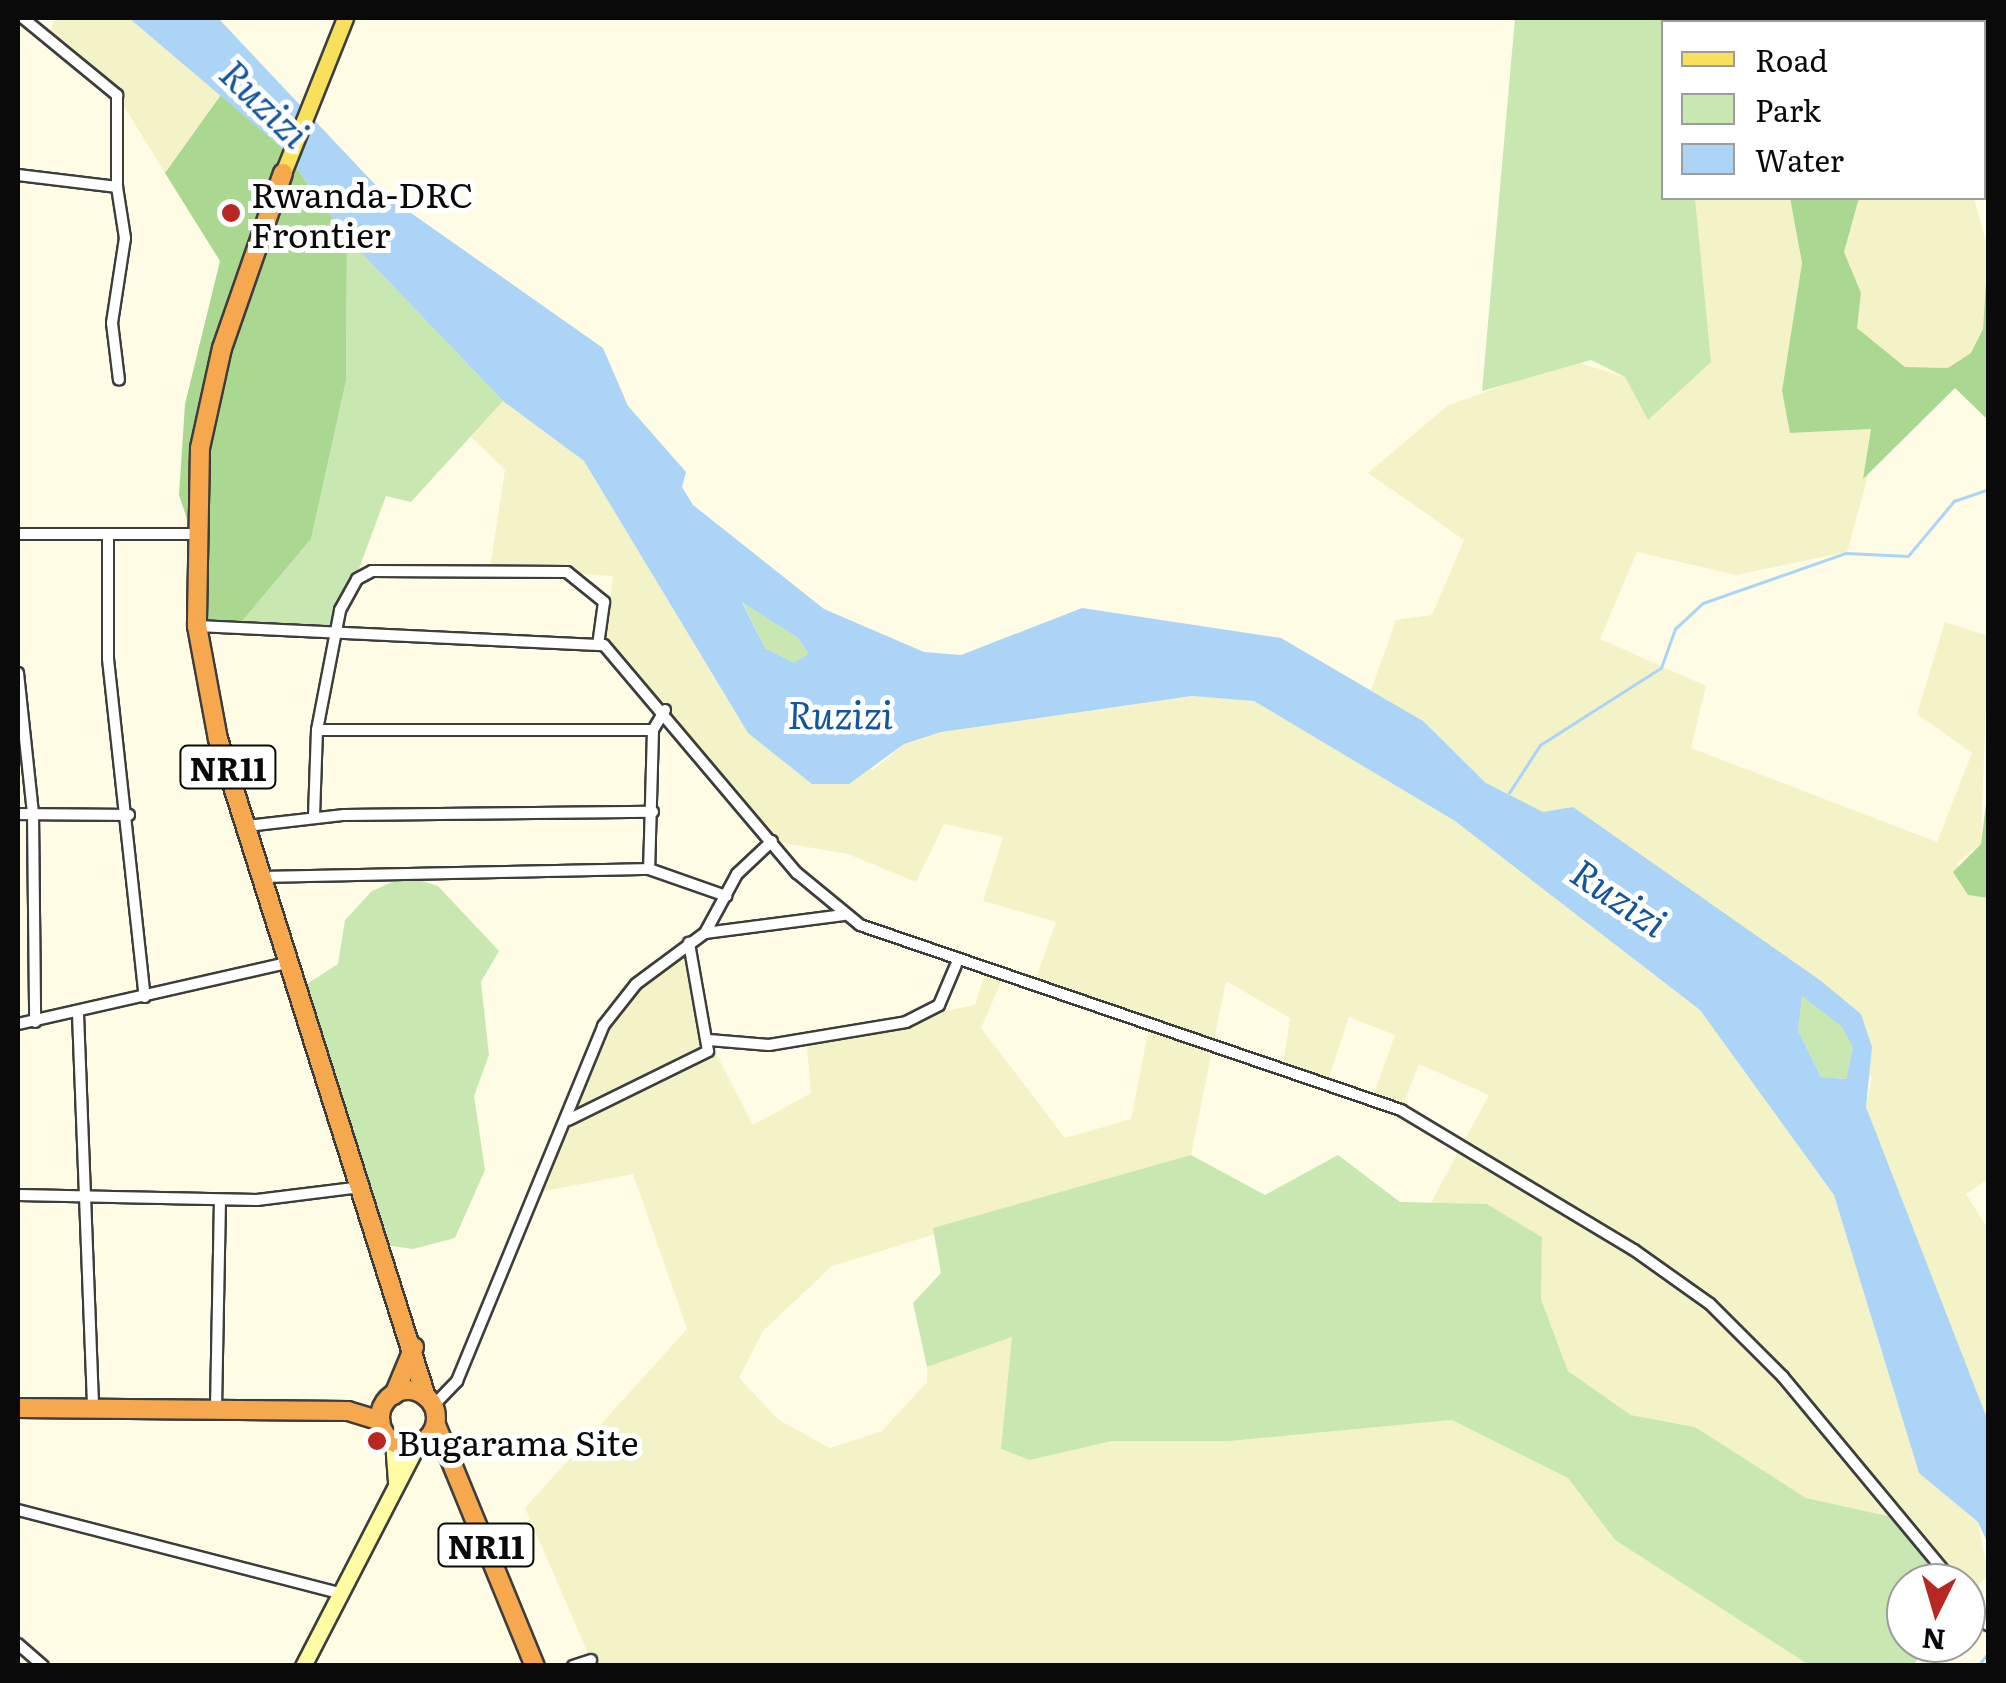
<!DOCTYPE html>
<html>
<head>
<meta charset="utf-8">
<style>
  body { margin:0 }
  #map { position:relative; width:2006px; height:1683px; overflow:hidden; background:#fffce6; font-family:Literata,serif }
  div>[style] { position:absolute }
  .farmland>* { inset:0; background:#f4f3c8 }
  .green>* { inset:0; background:#c9e8b1 }
  .forest>* { inset:0; background:#abd891 }
  .water>* { inset:0; background:#abd4f6 }
  .stream>* { height:2.5px; margin:-1.25px; padding:0 1.25px; transform-origin:1.25px; border-radius:1.25px; background:#abd4f6 }
  .roads { filter:drop-shadow(2px 0 #3d3d3d) drop-shadow(-2px 0 #3d3d3d) drop-shadow(0 2px #3d3d3d) drop-shadow(0 -2px #3d3d3d) }
  .street>* { height:10px; margin:-5px; padding:0 5px; transform-origin:5px; border-radius:5px; background:#fff }
  .secondary>* { height:15px; margin:-7.5px; padding:0 7.5px; transform-origin:7.5px; border-radius:7.5px; background:#fffca1 }
  .primary>* { height:15px; margin:-7.5px; padding:0 7.5px; transform-origin:7.5px; border-radius:7.5px; background:#f9e05c }
  .highway>* { height:18px; margin:-9px; padding:0 9px; transform-origin:9px; border-radius:9px; background:#f5a84e }
  .highway>.ring { margin:-9px; padding:0; box-sizing:content-box; background:none; border:18px solid #f5a84e; border-radius:50% }
  .dots>* { width:28px; height:28px; translate:-50% -50%; box-sizing:border-box; border:5px solid #fff; border-radius:50% }
  span { translate:-50% -50%; white-space:nowrap; text-align:center; line-height:1.15; -webkit-text-stroke:10px #fff; paint-order:stroke }
  .shield-label span { padding:2px 8px; background:#fff; border:2px solid; border-radius:8px; -webkit-text-stroke-width:0 }
  .shield-label { font-size:32px; color:#0a0a0a; font-weight:700 }
  .poi-label { font-size:35px; color:#0a0a0a }
  .left { translate:0 -50%; text-align:left }
  .water-label { font-size:38px; color:#15559a; font-style:italic }
  .frame { position:absolute; inset:0; border:20px solid #0a0a0a; pointer-events:none }
  .legend { position:absolute; left:1661px; top:20px; width:325px; height:180px; box-sizing:border-box; background:#fff; border:2px solid #9d9d9d; margin:0; padding:12px 18px; list-style:none; font-size:30px; color:#0a0a0a }
  .legend li { display:flex; align-items:center; gap:20px; height:50px }
  .legend b { width:50px; border:2px solid #9d9d9d }
  .north { position:absolute; left:1886px; top:1563px; width:100px; height:100px; box-sizing:border-box; background:#fff; border:2px solid #9d9d9d; border-radius:50%; rotate:185deg; font-size:28px; font-weight:700; line-height:40px; text-align:center; color:#0a0a0a }
  .north::after { content:''; display:block; margin:auto; width:35px; height:45px; background:#b82823; clip-path:polygon(50% 0,100% 100%,50% 72%,0 100%) }
</style>
</head>
<body>
<div id="map">
  <div class="farmland">
    <i style="clip-path:polygon(55px 18px,129px 18px,223px 92px,165px 173px,117px 95px,47px 39px)"></i>
    <i style="clip-path:polygon(1797px 18px,1988px 18px,1984px 152px,1984px 22px)"></i>
    <i style="clip-path:polygon(1695px 198px,1790px 198px,1802px 263px,1782px 391px,1791px 433px,1871px 429px,1874px 455px,1847px 552px,1736px 575px,1637px 552px,1600px 639px,1706px 686px,1691px 748px,1937px 842px,1972px 753px,1917px 714px,1945px 622px,1988px 636px,1981px 844px,1957px 863px,1968px 895px,1988px 898px,1988px 1179px,1966px 1194px,1988px 1229px,1988px 1421px,1888px 1172px,1866px 1106px,1872px 1077px,1543px 812px,1486px 783px,1423px 721px,1371px 690px,1396px 620px,1432px 615px,1464px 540px,1368px 473px,1447px 406px,1571px 360px,1625px 377px,1648px 419px)"></i>
    <i style="clip-path:polygon(1859px 198px,1974px 198px,1988px 250px,1983px 330px,1971px 354px,1948px 368px,1905px 367px,1857px 328px,1861px 293px,1844px 252px)"></i>
    <i style="clip-path:polygon(evenodd,503px 401px,584px 461px,748px 733px,873px 770px,904px 744px,941px 732px,1192px 696px,1254px 701px,1455px 821px,1700px 1010px,1834px 1195px,1919px 1473px,1978px 1522px,1988px 1575px,1967px 1599px,1966px 1583px,1954px 1583px,1901px 1519px,1806px 1498px,1695px 1427px,1631px 1415px,1568px 1371px,1541px 1299px,1542px 1237px,1487px 1204px,1428px 1208px,1489px 1095px,1419px 1064px,1401px 1110px,1372px 1099px,1395px 1035px,1349px 1017px,1328px 1080px,1283px 1066px,1290px 1018px,1226px 981px,1191px 1155px,832px 1266px,763px 1331px,739px 1378px,779px 1420px,830px 1448px,882px 1431px,927px 1382px,927px 1367px,1012px 1337px,1030px 1460px,1112px 1441px,1230px 1441px,1452px 1420px,1568px 1478px,1615px 1540px,1809px 1665px,593px 1665px,525px 1508px,687px 1329px,633px 1174px,535px 1193px,603px 1026px,621px 999px,689px 943px,709px 1040px,753px 1125px,811px 1093px,806px 1037px,975px 1005px,985px 974px,1037px 975px,1056px 922px,983px 901px,1003px 837px,944px 824px,916px 882px,848px 854px,772px 841px,604px 645px,613px 576px,490px 568px,505px 470px,467px 433px,503px 401px,1002px 980px,1149px 1027px,1131px 1119px,1065px 1138px,981px 1028px,1002px 980px)"></i>
  </div>
  <div class="green">
    <i style="clip-path:polygon(1515px 18px,1805px 22px,1664px 22px,1664px 198px,1695px 198px,1711px 362px,1648px 420px,1625px 377px,1591px 360px,1482px 391px)"></i>
    <i style="clip-path:polygon(347px 238px,503px 401px,411px 502px,386px 496px,334px 636px,239px 625px,311px 539px,346px 381px)"></i>
    <i style="clip-path:polygon(742px 601px,798px 638px,810px 655px,794px 663px,765px 648px)"></i>
    <i style="clip-path:polygon(406px 876px,438px 886px,499px 951px,481px 982px,489px 1055px,474px 1096px,485px 1170px,455px 1238px,413px 1249px,385px 1245px,299px 989px,338px 964px,345px 920px,372px 891px)"></i>
    <i style="clip-path:polygon(1801px 995px,1842px 1027px,1853px 1048px,1846px 1079px,1821px 1077px,1798px 1030px)"></i>
    <i style="clip-path:polygon(1191px 1155px,1265px 1195px,1338px 1155px,1400px 1202px,1487px 1204px,1542px 1237px,1541px 1299px,1568px 1371px,1631px 1415px,1695px 1427px,1806px 1498px,1901px 1519px,1954px 1583px,1906px 1583px,1906px 1643px,1931px 1643px,1913px 1665px,1809px 1665px,1615px 1540px,1568px 1478px,1452px 1420px,1230px 1441px,1112px 1441px,1030px 1460px,1001px 1449px,1012px 1337px,927px 1367px,913px 1303px,941px 1273px,933px 1228px)"></i>
  </div>
  <div class="forest">
    <i style="clip-path:polygon(223px 92px,283px 149px,347px 238px,346px 381px,311px 539px,239px 625px,197px 626px,192px 534px,179px 495px,185px 404px,220px 261px,165px 173px)"></i>
    <i style="clip-path:polygon(1790px 198px,1859px 198px,1844px 252px,1861px 293px,1857px 328px,1905px 367px,1948px 368px,1971px 353px,1983px 329px,1988px 250px,1988px 420px,1955px 388px,1863px 479px,1871px 429px,1790px 433px,1782px 391px,1802px 263px)"></i>
    <i style="clip-path:polygon(1988px 788px,1988px 898px,1968px 895px,1953px 872px,1981px 844px)"></i>
  </div>
  <div class="water">
    <i style="clip-path:polygon(evenodd,129px 18px,218px 18px,384px 194px,603px 348px,628px 406px,686px 472px,682px 487px,693px 505px,824px 609px,924px 652px,961px 655px,1082px 608px,1281px 638px,1423px 721px,1486px 783px,1543px 812px,1573px 807px,1821px 981px,1861px 1014px,1872px 1047px,1866px 1107px,1988px 1421px,1988px 1544px,1978px 1522px,1919px 1473px,1834px 1195px,1700px 1010px,1455px 821px,1254px 701px,1192px 696px,941px 732px,904px 744px,849px 784px,812px 784px,748px 733px,584px 461px,503px 401px,347px 238px,283px 149px,129px 18px,742px 602px,798px 638px,809px 654px,794px 663px,765px 648px,742px 602px,129px 18px,1802px 996px,1842px 1027px,1853px 1048px,1846px 1079px,1821px 1077px,1798px 1030px,1802px 996px)"></i>
  </div>
  <div class="stream">
    <i style="left:1509px;top:793px;width:57px;rotate:-57.1deg"></i>
    <i style="left:1540px;top:745px;width:143px;rotate:-32.5deg"></i>
    <i style="left:1661px;top:668px;width:41px;rotate:-70.3deg"></i>
    <i style="left:1675px;top:629px;width:38px;rotate:-43deg"></i>
    <i style="left:1703px;top:603px;width:151px;rotate:-19.3deg"></i>
    <i style="left:1846px;top:553px;width:62px;rotate:2.8deg"></i>
    <i style="left:1908px;top:556px;width:72px;rotate:-50.1deg"></i>
    <i style="left:1954px;top:501px;width:36px;rotate:-19deg"></i>
    <i style="left:1978px;top:1666px;width:16px;rotate:-52deg"></i>
  </div>
  <div class="roads">
    <div class="street">
      <i style="left:23px;top:18px;width:122px;rotate:39.3deg"></i>
      <i style="left:117px;top:95px;width:92px;rotate:90deg"></i>
      <i style="left:18px;top:175px;width:100px;rotate:6.9deg"></i>
      <i style="left:117px;top:187px;width:52px;rotate:81.1deg"></i>
      <i style="left:125px;top:238px;width:86px;rotate:98.7deg"></i>
      <i style="left:112px;top:323px;width:57px;rotate:83deg"></i>
      <i style="left:18px;top:534px;width:174px"></i>
      <i style="left:108px;top:536px;width:123px;rotate:90deg"></i>
      <i style="left:108px;top:659px;width:340px;rotate:83.8deg"></i>
      <i style="left:197px;top:626px;width:407px;rotate:2.7deg"></i>
      <i style="left:604px;top:645px;width:299px;rotate:49.8deg"></i>
      <i style="left:797px;top:873px;width:82px;rotate:39.5deg"></i>
      <i style="left:860px;top:925px;width:572px;rotate:18.88deg"></i>
      <i style="left:1401px;top:1110px;width:272px;rotate:31deg"></i>
      <i style="left:1634px;top:1250px;width:93px;rotate:35.4deg"></i>
      <i style="left:1710px;top:1304px;width:103px;rotate:45deg"></i>
      <i style="left:1783px;top:1377px;width:268px;rotate:50.3deg"></i>
      <i style="left:18px;top:673px;width:142px;rotate:83.9deg"></i>
      <i style="left:33px;top:814px;width:208px;rotate:89.4deg"></i>
      <i style="left:665px;top:710px;width:23px;rotate:121deg"></i>
      <i style="left:653px;top:730px;width:139px;rotate:91.6deg"></i>
      <i style="left:649px;top:869px;width:82px;rotate:19.3deg"></i>
      <i style="left:317px;top:730px;width:336px"></i>
      <i style="left:18px;top:814px;width:111px;rotate:0.5deg"></i>
      <i style="left:314px;top:816px;width:86px;rotate:-88deg"></i>
      <i style="left:317px;top:730px;width:122px;rotate:-79.1deg"></i>
      <i style="left:340px;top:610px;width:35px;rotate:-61deg"></i>
      <i style="left:357px;top:579px;width:17px;rotate:-28deg"></i>
      <i style="left:372px;top:571px;width:195px;rotate:0.3deg"></i>
      <i style="left:567px;top:572px;width:48px;rotate:39deg"></i>
      <i style="left:604px;top:602px;width:43px;rotate:97.9deg"></i>
      <i style="left:247px;top:826px;width:98px;rotate:-6.5deg"></i>
      <i style="left:344px;top:815px;width:309px;rotate:-0.6deg"></i>
      <i style="left:266px;top:877px;width:383px;rotate:-1.2deg"></i>
      <i style="left:705px;top:933px;width:140px;rotate:-7.4deg"></i>
      <i style="left:78px;top:1014px;width:393px;rotate:87.8deg"></i>
      <i style="left:18px;top:1024px;width:279px;rotate:-12.8deg"></i>
      <i style="left:709px;top:1040px;width:60px;rotate:4.8deg"></i>
      <i style="left:769px;top:1045px;width:139px;rotate:-9.5deg"></i>
      <i style="left:906px;top:1022px;width:37px;rotate:-27deg"></i>
      <i style="left:939px;top:1005px;width:43px;rotate:-67deg"></i>
      <i style="left:568px;top:1120px;width:156px;rotate:-26.2deg"></i>
      <i style="left:708px;top:1051px;width:110px;rotate:-100deg"></i>
      <i style="left:18px;top:1195px;width:239px;rotate:1.2deg"></i>
      <i style="left:257px;top:1200px;width:98px;rotate:-7.1deg"></i>
      <i style="left:433px;top:1406px;width:35px;rotate:-46deg"></i>
      <i style="left:457px;top:1381px;width:384px;rotate:-67.6deg"></i>
      <i style="left:603px;top:1026px;width:53px;rotate:-51.8deg"></i>
      <i style="left:636px;top:984px;width:86px;rotate:-36.5deg"></i>
      <i style="left:705px;top:933px;width:67px;rotate:-61.5deg"></i>
      <i style="left:737px;top:874px;width:48px;rotate:-43.3deg"></i>
      <i style="left:216px;top:1408px;width:208px;rotate:-88.9deg"></i>
      <i style="left:18px;top:1510px;width:332px;rotate:14.5deg"></i>
      <i style="left:1966px;top:1598px;width:35px;rotate:51deg"></i>
      <i style="left:18px;top:1644px;width:33px;rotate:41deg"></i>
      <i style="left:573px;top:1666px;width:19px;rotate:-18deg"></i>
    </div>
    <div class="secondary">
      <i style="left:393px;top:1441px;width:41px;rotate:85.8deg"></i>
      <i style="left:303px;top:1666px;width:249px;rotate:-62.7deg"></i>
    </div>
    <div class="primary">
      <i style="left:283px;top:173px;width:167px;rotate:-68.2deg"></i>
    </div>
    <div class="highway">
      <i style="left:283px;top:173px;width:185px;rotate:109.2deg"></i>
      <i style="left:222px;top:348px;width:102px;rotate:102.4deg"></i>
      <i style="left:200px;top:448px;width:178px;rotate:91deg"></i>
      <i style="left:197px;top:626px;width:115px;rotate:79.5deg"></i>
      <i style="left:218px;top:739px;width:690px;rotate:72.46deg"></i>
      <i class="ring" style="left:380px;top:1390px;width:38px;height:38px"></i>
      <i style="left:394px;top:1395px;width:52px;rotate:-67.4deg"></i>
      <i style="left:18px;top:1408px;width:330px;rotate:0.5deg"></i>
      <i style="left:348px;top:1411px;width:34px;rotate:17deg"></i>
      <i style="left:436px;top:1425px;width:261px;rotate:67.7deg"></i>
    </div>
  </div>
  <div class="dots">
    <i style="left:231px;top:213px;background:#b82823"></i>
    <i style="left:377px;top:1441px;background:#b82823"></i>
  </div>
  <div class="shield-label">
    <span style="left:228px;top:767px">NR11</span>
    <span style="left:486px;top:1545px">NR11</span>
  </div>
  <div class="poi-label">
    <span class="left" style="left:251px;top:213px">Rwanda-DRC<br>Frontier</span>
    <span class="left" style="left:397px;top:1441px">Bugarama Site</span>
  </div>
  <div class="water-label">
    <span style="left:266px;top:102px;rotate:44deg">Ruzizi</span>
    <span style="left:840px;top:713px">Ruzizi</span>
    <span style="left:1620px;top:896px;rotate:34deg">Ruzizi</span>
  </div>
  <div class="frame"></div>
  <ul class="legend">
  <li><b style="height:12px;background:#f9e05c"></b>Road</li>
  <li><b style="height:28px;background:#c9e8b1"></b>Park</li>
  <li><b style="height:28px;background:#abd4f6"></b>Water</li>
  </ul>
  <div class="north">N</div>
</div>
</body>
</html>
